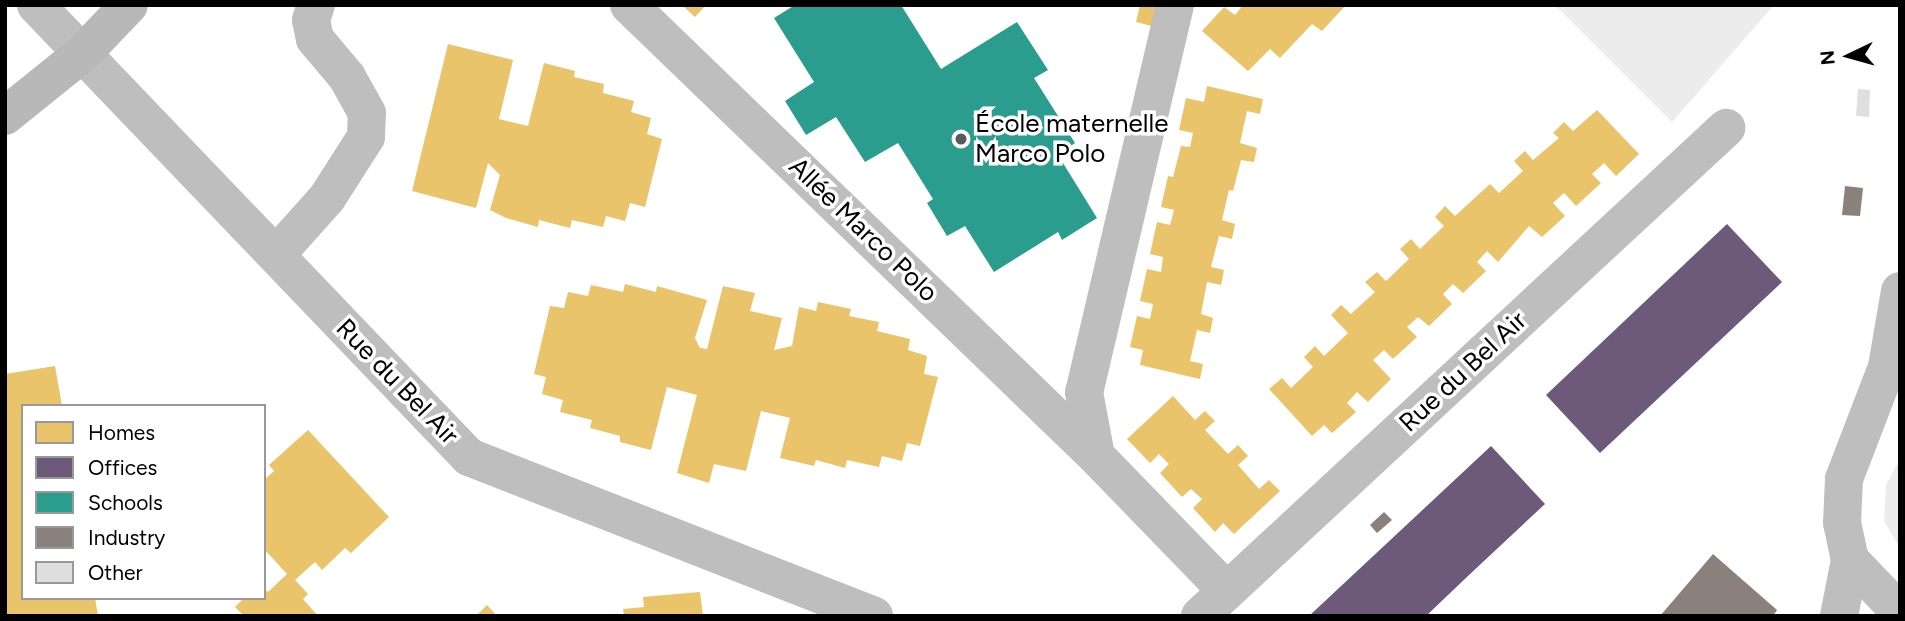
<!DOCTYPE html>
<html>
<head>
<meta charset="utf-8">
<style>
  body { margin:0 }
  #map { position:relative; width:1905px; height:621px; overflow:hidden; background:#fff; font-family:Figtree,sans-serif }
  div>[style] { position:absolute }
  .green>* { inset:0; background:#ececec }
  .homes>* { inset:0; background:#e9c46a }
  .offices>* { inset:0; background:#6d597a }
  .schools>* { inset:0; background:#2a9d8f }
  .industry>* { inset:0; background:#8a817c }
  .building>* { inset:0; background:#dfdfdf }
  .street>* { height:38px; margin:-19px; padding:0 19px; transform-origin:19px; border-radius:19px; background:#bebebe }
  .secondary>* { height:38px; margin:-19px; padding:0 19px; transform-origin:19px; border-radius:19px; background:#b8b8b8 }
  .dots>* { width:19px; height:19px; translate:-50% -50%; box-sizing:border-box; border:4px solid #fff; border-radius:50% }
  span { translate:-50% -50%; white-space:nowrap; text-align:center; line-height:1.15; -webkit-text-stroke:7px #fff; paint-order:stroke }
  .poi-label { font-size:26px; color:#000 }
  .left { translate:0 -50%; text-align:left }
  .street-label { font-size:26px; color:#000 }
  .frame { position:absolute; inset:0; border:7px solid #000; pointer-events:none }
  .legend { position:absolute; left:21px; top:404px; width:245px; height:196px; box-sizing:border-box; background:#fff; border:2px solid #999; margin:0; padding:9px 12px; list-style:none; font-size:21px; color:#000 }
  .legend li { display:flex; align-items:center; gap:14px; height:35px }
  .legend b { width:35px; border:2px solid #999 }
  .north { position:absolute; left:1814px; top:21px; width:70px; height:70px; -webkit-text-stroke:5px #fff; paint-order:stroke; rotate:265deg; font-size:19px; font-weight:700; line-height:28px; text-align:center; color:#000 }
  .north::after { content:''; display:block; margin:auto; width:24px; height:32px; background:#000; clip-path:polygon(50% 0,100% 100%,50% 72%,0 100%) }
</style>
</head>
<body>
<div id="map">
  <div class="green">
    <i style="clip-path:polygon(1555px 5px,1774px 5px,1672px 122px)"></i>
    <i style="clip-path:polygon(1900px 459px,1900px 548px,1884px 521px,1886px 485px)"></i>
  </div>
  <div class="homes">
    <i style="clip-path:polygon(682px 5px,706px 5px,695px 17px)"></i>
    <i style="clip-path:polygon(1140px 5px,1157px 7px,1152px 26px,1136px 22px)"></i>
    <i style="clip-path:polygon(1243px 5px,1346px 5px,1322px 31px,1312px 24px,1280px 58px,1270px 49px,1248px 71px,1202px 31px,1224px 7px,1235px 15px)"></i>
    <i style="clip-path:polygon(448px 44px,513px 60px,499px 119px,528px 126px,544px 63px,575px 71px,574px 77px,604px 84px,603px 93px,634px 101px,631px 112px,651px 118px,647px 134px,662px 139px,645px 207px,630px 203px,625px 221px,606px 216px,603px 227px,572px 220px,570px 228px,539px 220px,538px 227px,506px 218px,490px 210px,500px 175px,488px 163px,476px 208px,412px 191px)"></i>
    <i style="clip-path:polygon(1207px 86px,1263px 99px,1260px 114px,1247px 111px,1240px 143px,1257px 148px,1254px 162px,1241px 160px,1233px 191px,1229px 190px,1222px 220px,1235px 224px,1232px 239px,1219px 236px,1211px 267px,1224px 270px,1221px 285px,1207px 282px,1201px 314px,1213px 318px,1210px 333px,1197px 330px,1190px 361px,1203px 364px,1200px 379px,1140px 365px,1143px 350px,1130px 347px,1137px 316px,1150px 319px,1153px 304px,1140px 301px,1147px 269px,1161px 272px,1163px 257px,1150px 254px,1157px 222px,1170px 225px,1174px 210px,1161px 207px,1168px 176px,1173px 177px,1181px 146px,1190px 147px,1193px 133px,1179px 130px,1186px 98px,1204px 102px)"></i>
    <i style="clip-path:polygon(1597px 110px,1639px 154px,1616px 176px,1604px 163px,1592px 174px,1601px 183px,1576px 206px,1564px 193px,1553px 203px,1565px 216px,1542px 237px,1529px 226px,1498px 262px,1487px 251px,1477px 262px,1486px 271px,1463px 293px,1453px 284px,1443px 294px,1452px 304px,1429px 326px,1418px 317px,1407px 327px,1417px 337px,1393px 359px,1384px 350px,1373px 360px,1391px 379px,1368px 402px,1357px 392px,1347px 403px,1356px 412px,1332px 433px,1324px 425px,1312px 436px,1269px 389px,1282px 378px,1291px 388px,1313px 367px,1304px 357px,1315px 346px,1324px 356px,1348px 333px,1331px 315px,1341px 305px,1351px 314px,1375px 292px,1365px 282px,1377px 272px,1386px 281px,1409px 259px,1400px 249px,1411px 239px,1420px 249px,1444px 226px,1435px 217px,1445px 206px,1455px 216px,1490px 184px,1499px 193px,1523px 171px,1514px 161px,1525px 151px,1533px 160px,1559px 138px,1553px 133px,1564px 122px,1573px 131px)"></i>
    <i style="clip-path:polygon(625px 284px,656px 292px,657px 286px,707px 300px,695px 338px,700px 348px,707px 349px,723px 286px,755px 293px,750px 311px,782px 318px,774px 350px,792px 346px,799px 307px,816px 311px,818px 302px,851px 309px,849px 316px,879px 322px,877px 331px,910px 339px,908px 350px,927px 356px,924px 374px,938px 377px,920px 446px,907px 443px,902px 461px,882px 456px,879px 467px,847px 460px,845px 468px,816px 460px,814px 466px,780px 458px,790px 418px,761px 411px,746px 471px,714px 464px,709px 483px,677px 473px,697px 395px,667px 387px,651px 450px,620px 442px,620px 436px,590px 428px,592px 420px,560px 412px,563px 400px,542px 394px,546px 377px,534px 374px,550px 306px,564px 308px,568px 292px,588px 296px,591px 285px,623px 292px)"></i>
    <i style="clip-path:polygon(55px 366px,62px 406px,23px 406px,23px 598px,95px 598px,98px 616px,5px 616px,5px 374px)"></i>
    <i style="clip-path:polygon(1173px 396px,1195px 420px,1205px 411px,1215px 421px,1205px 430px,1228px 454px,1238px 445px,1248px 456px,1238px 465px,1259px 489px,1269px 480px,1280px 491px,1234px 534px,1223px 523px,1215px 532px,1193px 508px,1202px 499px,1191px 489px,1182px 497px,1160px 473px,1169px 464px,1159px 454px,1150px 463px,1127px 439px)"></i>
    <i style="clip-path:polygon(308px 430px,389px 517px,351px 553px,345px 548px,322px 570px,315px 562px,295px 580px,308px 594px,303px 599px,318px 616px,244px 616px,235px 607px,244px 598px,264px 598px,264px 588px,268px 592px,287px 574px,264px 549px,264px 480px,274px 471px,269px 465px)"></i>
    <i style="clip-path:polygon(700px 592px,703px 616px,624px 616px,623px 609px,644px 607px,643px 597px)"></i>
    <i style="clip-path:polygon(487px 605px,497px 616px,476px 616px)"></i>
  </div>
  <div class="offices">
    <i style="clip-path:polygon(1727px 224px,1782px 282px,1600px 453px,1546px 395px)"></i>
    <i style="clip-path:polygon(1491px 446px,1545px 504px,1469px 575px,1426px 616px,1309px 616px)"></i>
  </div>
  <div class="schools">
    <i style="clip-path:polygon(795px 5px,901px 5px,941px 69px,1017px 22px,1048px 70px,1034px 78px,1075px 143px,1058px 155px,1097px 218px,1062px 240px,1058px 232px,994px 272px,965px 226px,947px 236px,927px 203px,933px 199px,898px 143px,865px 162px,836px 117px,806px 135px,785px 101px,814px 82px,774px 18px)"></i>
  </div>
  <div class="industry">
    <i style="clip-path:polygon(1845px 186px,1863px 188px,1860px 216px,1842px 215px)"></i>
    <i style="clip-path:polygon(1384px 512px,1392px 520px,1377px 533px,1370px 525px)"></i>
    <i style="clip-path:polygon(1713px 554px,1777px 610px,1773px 616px,1660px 616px)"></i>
  </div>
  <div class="building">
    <i style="clip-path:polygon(1858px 89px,1870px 90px,1869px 117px,1856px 116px)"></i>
  </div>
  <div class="street">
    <i style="left:36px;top:5px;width:626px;rotate:46.23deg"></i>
    <i style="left:469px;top:457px;width:435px;rotate:21.4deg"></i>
    <i style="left:629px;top:5px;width:649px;rotate:44deg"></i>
    <i style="left:1175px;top:5px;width:398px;rotate:103.2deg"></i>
    <i style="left:1084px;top:392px;width:65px;rotate:79.4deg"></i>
    <i style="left:1096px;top:456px;width:188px;rotate:45.9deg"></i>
    <i style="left:276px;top:255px;width:76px;rotate:-48.2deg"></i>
    <i style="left:327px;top:198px;width:72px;rotate:-57.4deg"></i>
    <i style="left:366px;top:137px;width:24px;rotate:-88deg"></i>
    <i style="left:367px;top:113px;width:41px;rotate:-119.1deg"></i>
    <i style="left:347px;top:77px;width:50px;rotate:-130.1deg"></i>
    <i style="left:315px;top:39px;width:19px;rotate:-102deg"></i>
    <i style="left:311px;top:20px;width:16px;rotate:-72deg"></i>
    <i style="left:1850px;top:560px;width:72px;rotate:46.1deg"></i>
    <i style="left:1200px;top:616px;width:718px;rotate:-42.85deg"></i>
    <i style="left:1839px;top:616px;width:57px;rotate:-78.9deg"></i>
    <i style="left:1850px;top:560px;width:38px;rotate:-102deg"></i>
    <i style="left:1842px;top:523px;width:44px;rotate:-87.4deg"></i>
    <i style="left:1844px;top:479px;width:120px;rotate:-69deg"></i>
    <i style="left:1887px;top:367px;width:77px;rotate:-80.3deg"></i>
  </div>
  <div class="secondary">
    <i style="left:5px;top:116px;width:100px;rotate:-38.9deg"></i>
    <i style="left:83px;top:53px;width:66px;rotate:-46.2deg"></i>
  </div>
  <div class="dots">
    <i style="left:961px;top:139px;background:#595959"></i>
  </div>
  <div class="poi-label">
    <span class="left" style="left:975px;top:139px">École maternelle<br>Marco Polo</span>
  </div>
  <div class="street-label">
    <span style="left:863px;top:230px;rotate:44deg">Allée Marco Polo</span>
    <span style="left:1463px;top:372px;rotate:-43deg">Rue du Bel Air</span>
    <span style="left:397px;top:382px;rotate:46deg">Rue du Bel Air</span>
  </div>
  <div class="frame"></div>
  <ul class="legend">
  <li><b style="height:19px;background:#e9c46a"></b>Homes</li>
  <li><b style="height:19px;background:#6d597a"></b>Offices</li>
  <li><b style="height:19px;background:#2a9d8f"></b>Schools</li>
  <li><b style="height:19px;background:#8a817c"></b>Industry</li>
  <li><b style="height:19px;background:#dfdfdf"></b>Other</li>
  </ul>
  <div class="north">N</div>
</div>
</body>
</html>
